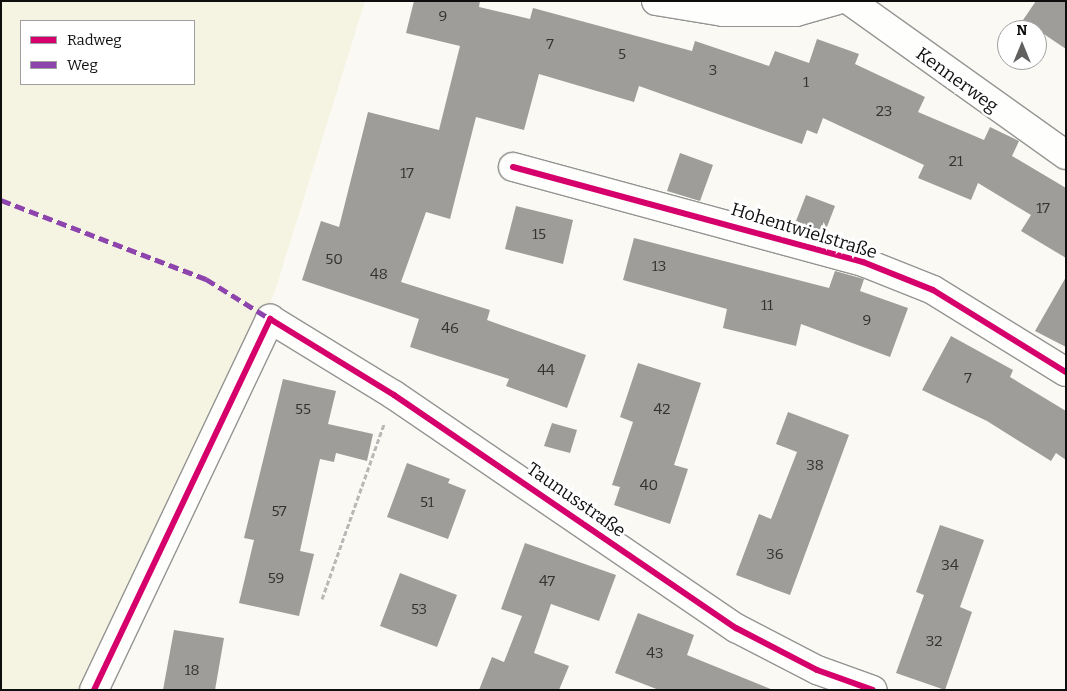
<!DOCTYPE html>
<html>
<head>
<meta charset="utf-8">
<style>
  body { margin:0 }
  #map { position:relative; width:1067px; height:691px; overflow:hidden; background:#faf9f4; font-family:Bitter,serif }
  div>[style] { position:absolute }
  .farmland>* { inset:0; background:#f5f4e2 }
  .building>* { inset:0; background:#9e9d99 }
  .path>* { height:3px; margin-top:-1.5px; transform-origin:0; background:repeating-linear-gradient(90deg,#b8b8b7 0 5px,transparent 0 7.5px) }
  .roads { filter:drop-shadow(1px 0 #949492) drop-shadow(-1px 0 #949492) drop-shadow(0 1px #949492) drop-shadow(0 -1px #949492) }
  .minor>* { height:28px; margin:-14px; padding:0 14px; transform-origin:14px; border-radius:14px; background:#fefefd }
  .quiet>* { height:5px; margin-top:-2.5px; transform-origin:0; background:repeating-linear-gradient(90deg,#8e44ad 0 10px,transparent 0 15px) }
  .cycleway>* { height:6px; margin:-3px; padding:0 3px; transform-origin:3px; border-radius:3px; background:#d6006c }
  span { translate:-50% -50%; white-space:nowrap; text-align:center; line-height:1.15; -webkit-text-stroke:5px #fff; paint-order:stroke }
  .number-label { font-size:15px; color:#323231 }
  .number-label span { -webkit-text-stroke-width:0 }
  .street-label { font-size:18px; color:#0e0e0e }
  .frame { position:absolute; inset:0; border:2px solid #0e0e0e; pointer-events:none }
  .legend { position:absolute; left:20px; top:20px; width:175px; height:65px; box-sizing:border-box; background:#fff; border:1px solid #9f9f9f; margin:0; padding:6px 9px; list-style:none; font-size:15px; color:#0e0e0e }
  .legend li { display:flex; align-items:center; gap:10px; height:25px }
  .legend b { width:25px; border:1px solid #9f9f9f }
  .north { position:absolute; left:997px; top:20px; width:50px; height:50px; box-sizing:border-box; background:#fff; border:1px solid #9f9f9f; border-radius:50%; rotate:0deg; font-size:14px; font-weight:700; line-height:20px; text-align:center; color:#0e0e0e }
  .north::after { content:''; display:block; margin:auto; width:18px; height:22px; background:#61605e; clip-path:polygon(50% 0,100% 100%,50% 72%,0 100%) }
</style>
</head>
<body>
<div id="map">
  <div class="farmland">
    <i style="clip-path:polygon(evenodd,1px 1px,365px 1px,276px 288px,243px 373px,94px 690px,1px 690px,1px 1px,21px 21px,194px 21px,194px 84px,21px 84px,21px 21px)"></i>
  </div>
  <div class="building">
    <i style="clip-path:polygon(414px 1px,480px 1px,479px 7px,530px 19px,533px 8px,692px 51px,695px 41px,769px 66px,775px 51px,809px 63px,817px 39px,859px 54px,855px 64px,925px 97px,918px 112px,984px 140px,990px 127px,1019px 141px,1012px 156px,1066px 188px,1066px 258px,1021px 231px,1031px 215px,978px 183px,971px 200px,918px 178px,924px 165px,823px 118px,817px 134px,807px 130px,802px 144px,639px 86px,634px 102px,539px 74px,524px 130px,476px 117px,450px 219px,426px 212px,401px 282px,490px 310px,487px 320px,586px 355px,567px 408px,506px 386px,509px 379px,410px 347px,419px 319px,302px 280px,321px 221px,339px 227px,368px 112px,439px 130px,460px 46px,406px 33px)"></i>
    <i style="clip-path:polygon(1036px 1px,1066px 1px,1066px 49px,1023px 20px)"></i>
    <i style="clip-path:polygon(680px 153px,713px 165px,700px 201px,667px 191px)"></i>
    <i style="clip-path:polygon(806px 195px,835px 206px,825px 232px,796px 221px)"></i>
    <i style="clip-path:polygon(516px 206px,573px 220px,563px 264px,505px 249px)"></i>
    <i style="clip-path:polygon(634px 238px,829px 288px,835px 271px,864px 279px,860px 291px,908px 308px,890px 357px,801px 324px,796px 346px,723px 328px,727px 309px,623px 280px)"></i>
    <i style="clip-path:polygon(1066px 277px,1066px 347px,1035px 331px)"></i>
    <i style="clip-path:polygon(951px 336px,1013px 370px,1010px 377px,1066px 411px,1066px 460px,1056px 453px,1051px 461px,987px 421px,922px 390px)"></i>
    <i style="clip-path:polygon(638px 363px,701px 383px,674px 465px,688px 469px,670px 524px,614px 505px,620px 487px,612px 485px,633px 422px,620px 417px)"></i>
    <i style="clip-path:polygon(283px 379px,336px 391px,328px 424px,373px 434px,367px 461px,336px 453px,334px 462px,320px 459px,300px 551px,314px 554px,299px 616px,239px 603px,254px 540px,244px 538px)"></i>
    <i style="clip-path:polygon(788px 412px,849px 435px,790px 595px,736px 575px,759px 514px,771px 519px,797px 452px,776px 444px)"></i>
    <i style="clip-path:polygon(552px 423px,577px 430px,570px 453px,544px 446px)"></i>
    <i style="clip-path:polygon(407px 463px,450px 479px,448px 483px,466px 490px,448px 539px,387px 517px)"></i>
    <i style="clip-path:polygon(940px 525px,984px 540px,960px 607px,972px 612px,945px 690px,896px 673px,924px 595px,916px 592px)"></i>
    <i style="clip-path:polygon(525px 543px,616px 575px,599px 621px,551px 604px,534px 653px,569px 666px,559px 690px,479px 690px,492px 657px,504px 662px,522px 616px,501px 609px)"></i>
    <i style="clip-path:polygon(400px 573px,457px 595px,437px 647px,380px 626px)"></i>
    <i style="clip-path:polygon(638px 613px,694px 635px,687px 655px,773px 690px,659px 690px,615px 673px)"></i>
    <i style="clip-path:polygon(174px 630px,224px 638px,215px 690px,163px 690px)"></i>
  </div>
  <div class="path">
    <i style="left:322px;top:599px;width:186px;rotate:-70.5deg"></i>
  </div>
  <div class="roads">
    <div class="minor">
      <i style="left:656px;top:1px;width:68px;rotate:9.3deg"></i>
      <i style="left:723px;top:12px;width:73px"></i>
      <i style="left:796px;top:12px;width:41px;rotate:-15.8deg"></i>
      <i style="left:850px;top:1px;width:265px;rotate:35.5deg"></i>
      <i style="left:513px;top:167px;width:363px;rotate:15.2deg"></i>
      <i style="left:863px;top:262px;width:75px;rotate:21.8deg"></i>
      <i style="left:933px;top:290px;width:156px;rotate:31.7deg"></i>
      <i style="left:94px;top:690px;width:411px;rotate:-64.6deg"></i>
      <i style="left:270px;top:319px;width:145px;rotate:31.5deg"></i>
      <i style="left:394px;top:395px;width:414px;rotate:34.3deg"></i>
      <i style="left:736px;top:628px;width:91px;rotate:27.4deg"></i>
      <i style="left:817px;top:670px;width:59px;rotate:19.7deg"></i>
    </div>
  </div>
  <div class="quiet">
    <i style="left:1px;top:200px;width:220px;rotate:21.1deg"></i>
    <i style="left:206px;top:279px;width:75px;rotate:32deg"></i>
  </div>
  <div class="cycleway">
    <i style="left:513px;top:167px;width:363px;rotate:15.2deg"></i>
    <i style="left:863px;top:262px;width:75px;rotate:21.8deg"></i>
    <i style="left:933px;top:290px;width:156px;rotate:31.7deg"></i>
    <i style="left:94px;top:690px;width:411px;rotate:-64.6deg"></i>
    <i style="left:270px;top:319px;width:145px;rotate:31.5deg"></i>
    <i style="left:394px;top:395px;width:414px;rotate:34.3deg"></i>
    <i style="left:736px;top:628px;width:91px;rotate:27.4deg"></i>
    <i style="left:817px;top:670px;width:59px;rotate:19.7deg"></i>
  </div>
  <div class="number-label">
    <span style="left:443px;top:17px">9</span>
    <span style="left:550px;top:45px">7</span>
    <span style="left:622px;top:55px">5</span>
    <span style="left:713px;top:71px">3</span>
    <span style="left:806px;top:83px">1</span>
    <span style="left:884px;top:112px">23</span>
    <span style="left:956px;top:162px">21</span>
    <span style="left:407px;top:174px">17</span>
    <span style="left:1043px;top:209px">17</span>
    <span style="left:539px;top:235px">15</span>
    <span style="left:334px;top:260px">50</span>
    <span style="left:659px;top:267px">13</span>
    <span style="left:379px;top:275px">48</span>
    <span style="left:767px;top:306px">11</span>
    <span style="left:867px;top:321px">9</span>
    <span style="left:450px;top:329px">46</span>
    <span style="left:546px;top:371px">44</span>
    <span style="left:968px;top:379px">7</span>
    <span style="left:303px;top:410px">55</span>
    <span style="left:662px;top:410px">42</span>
    <span style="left:815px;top:466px">38</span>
    <span style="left:649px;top:486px">40</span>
    <span style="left:427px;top:503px">51</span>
    <span style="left:279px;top:512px">57</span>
    <span style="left:775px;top:555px">36</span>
    <span style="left:950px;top:566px">34</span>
    <span style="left:276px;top:579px">59</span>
    <span style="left:547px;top:582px">47</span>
    <span style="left:419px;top:610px">53</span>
    <span style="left:934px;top:642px">32</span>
    <span style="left:655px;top:654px">43</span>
    <span style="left:192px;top:671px">18</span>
  </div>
  <div class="street-label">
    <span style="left:957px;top:80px;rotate:36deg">Kennerweg</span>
    <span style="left:804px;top:231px;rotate:17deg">Hohentwielstraße</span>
    <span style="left:576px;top:500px;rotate:35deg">Taunusstraße</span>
  </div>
  <div class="frame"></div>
  <ul class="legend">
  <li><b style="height:6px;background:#d6006c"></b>Radweg</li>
  <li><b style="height:6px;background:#8e44ad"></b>Weg</li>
  </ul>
  <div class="north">N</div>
</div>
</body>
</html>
